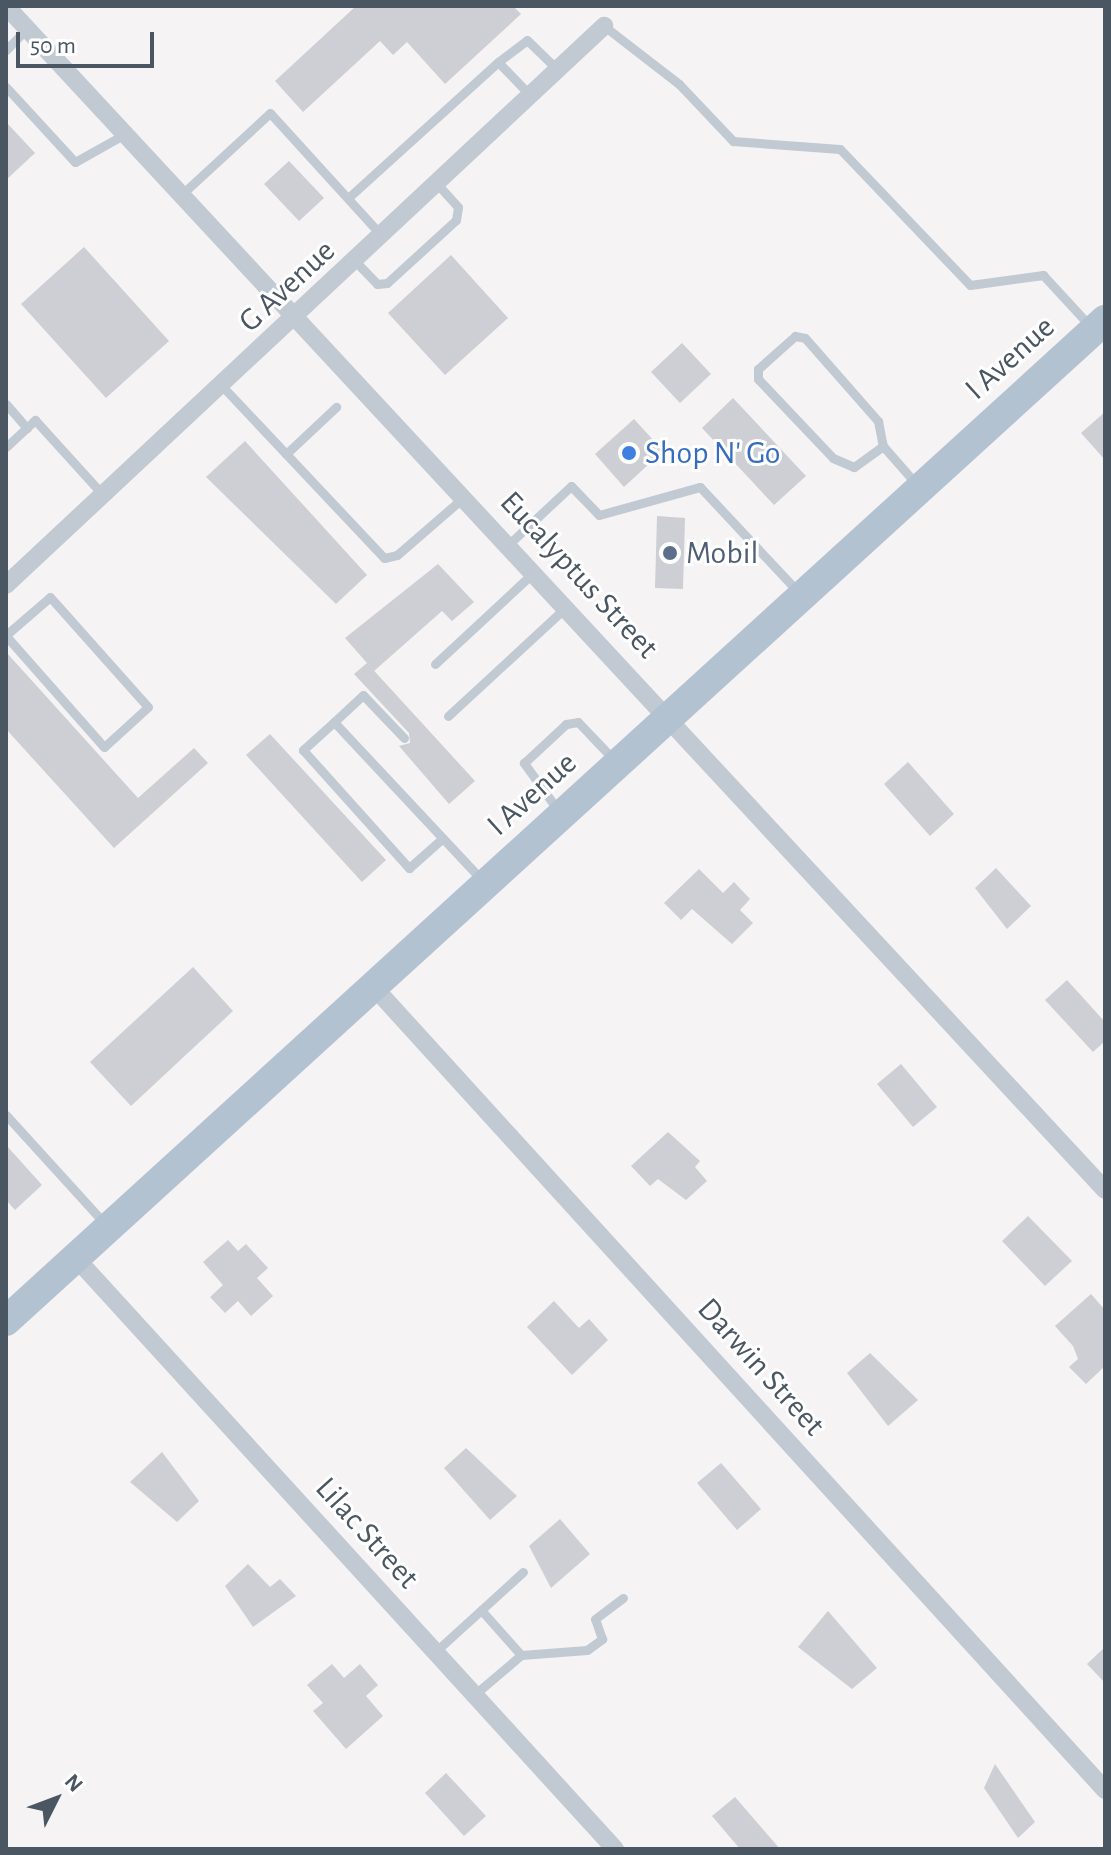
<!DOCTYPE html>
<html>
<head>
<meta charset="utf-8">
<style>
  body { margin:0 }
  #map { position:relative; width:1111px; height:1855px; overflow:hidden; background:#f5f3f3; font-family:"Alegreya Sans",sans-serif }
  div>[style] { position:absolute }
  .building>* { inset:0; background:#cdcfd5 }
  .lane>* { height:9px; margin:-4.5px; padding:0 4.5px; transform-origin:4.5px; border-radius:4.5px; background:#c1cad2 }
  .street>* { height:18px; margin:-9px; padding:0 9px; transform-origin:9px; border-radius:9px; background:#c1cad2 }
  .primary>* { height:30px; margin:-15px; padding:0 15px; transform-origin:15px; border-radius:15px; background:#b3c2d1 }
  .dots>* { width:22px; height:22px; translate:-50% -50%; box-sizing:border-box; border:4px solid #fff; border-radius:50% }
  span { translate:-50% -50%; white-space:nowrap; text-align:center; line-height:1.15; -webkit-text-stroke:6px #fff; paint-order:stroke }
  .street-label { font-size:32px; color:#4a5661 }
  .shop-label { font-size:32px; color:#366cbe }
  .left { translate:0 -50%; text-align:left }
  .service-label { font-size:32px; color:#4e5e75 }
  .frame { position:absolute; inset:0; border:8px solid #4a5661; pointer-events:none }
  .north { position:absolute; left:16px; top:1759px; width:80px; height:80px; -webkit-text-stroke:6px #fff; paint-order:stroke; rotate:48deg; font-size:22px; font-weight:700; line-height:32px; text-align:center; color:#4a5661 }
  .north::after { content:''; display:block; margin:auto; width:28px; height:36px; background:#4a5661; clip-path:polygon(50% 0,100% 100%,50% 72%,0 100%) }
  .scale { position:absolute; left:16px; top:32px; width:138px; height:36px; box-sizing:border-box; border:4px solid #4a5661; border-top:0; padding-left:10px; font-size:24px; line-height:28px; white-space:nowrap; color:#4a5661; -webkit-text-stroke:6px #fff; paint-order:stroke }
</style>
</head>
<body>
<div id="map">
  <div class="building">
    <i style="clip-path:polygon(356px 6px,513px 6px,521px 14px,445px 84px,407px 42px,393px 55px,380px 41px,303px 112px,275px 81px)"></i>
    <i style="clip-path:polygon(6px 122px,35px 153px,6px 180px)"></i>
    <i style="clip-path:polygon(289px 161px,324px 198px,299px 221px,264px 184px)"></i>
    <i style="clip-path:polygon(84px 247px,169px 341px,106px 398px,21px 304px)"></i>
    <i style="clip-path:polygon(451px 255px,508px 318px,445px 375px,388px 313px)"></i>
    <i style="clip-path:polygon(682px 343px,711px 374px,680px 403px,651px 372px)"></i>
    <i style="clip-path:polygon(733px 398px,806px 476px,774px 505px,702px 428px)"></i>
    <i style="clip-path:polygon(1105px 412px,1105px 460px,1081px 433px)"></i>
    <i style="clip-path:polygon(634px 419px,663px 451px,624px 487px,595px 454px)"></i>
    <i style="clip-path:polygon(245px 441px,367px 575px,336px 604px,206px 477px)"></i>
    <i style="clip-path:polygon(657px 516px,685px 518px,683px 589px,655px 588px)"></i>
    <i style="clip-path:polygon(438px 564px,474px 602px,452px 621px,442px 611px,374px 671px,345px 638px)"></i>
    <i style="clip-path:polygon(6px 652px,138px 798px,194px 748px,208px 763px,114px 848px,6px 729px)"></i>
    <i style="clip-path:polygon(367px 663px,475px 781px,449px 804px,399px 746px,410px 743px,409px 733px,354px 674px)"></i>
    <i style="clip-path:polygon(270px 734px,386px 860px,362px 882px,246px 755px)"></i>
    <i style="clip-path:polygon(908px 762px,954px 814px,930px 836px,884px 784px)"></i>
    <i style="clip-path:polygon(996px 868px,1031px 906px,1007px 929px,975px 888px)"></i>
    <i style="clip-path:polygon(699px 869px,723px 893px,734px 882px,750px 899px,740px 910px,753px 923px,732px 944px,692px 909px,681px 920px,664px 903px)"></i>
    <i style="clip-path:polygon(193px 967px,233px 1011px,131px 1106px,90px 1062px)"></i>
    <i style="clip-path:polygon(1067px 980px,1105px 1022px,1105px 1041px,1093px 1052px,1045px 1000px)"></i>
    <i style="clip-path:polygon(901px 1064px,937px 1107px,913px 1127px,877px 1084px)"></i>
    <i style="clip-path:polygon(668px 1132px,700px 1161px,695px 1167px,707px 1181px,686px 1200px,658px 1179px,650px 1186px,631px 1166px)"></i>
    <i style="clip-path:polygon(6px 1145px,42px 1185px,15px 1210px,6px 1200px)"></i>
    <i style="clip-path:polygon(1028px 1216px,1072px 1261px,1045px 1286px,1002px 1241px)"></i>
    <i style="clip-path:polygon(228px 1240px,238px 1251px,246px 1244px,268px 1268px,257px 1278px,273px 1296px,251px 1316px,238px 1301px,225px 1313px,210px 1297px,223px 1285px,203px 1262px)"></i>
    <i style="clip-path:polygon(1091px 1294px,1105px 1310px,1105px 1366px,1086px 1384px,1069px 1367px,1078px 1359px,1073px 1346px,1055px 1326px)"></i>
    <i style="clip-path:polygon(554px 1301px,579px 1328px,589px 1319px,608px 1340px,572px 1375px,527px 1327px)"></i>
    <i style="clip-path:polygon(870px 1353px,918px 1400px,888px 1426px,847px 1373px)"></i>
    <i style="clip-path:polygon(466px 1448px,517px 1496px,490px 1520px,444px 1468px)"></i>
    <i style="clip-path:polygon(162px 1452px,199px 1501px,177px 1522px,130px 1482px)"></i>
    <i style="clip-path:polygon(721px 1463px,761px 1509px,737px 1530px,697px 1483px)"></i>
    <i style="clip-path:polygon(560px 1519px,590px 1554px,551px 1588px,529px 1546px)"></i>
    <i style="clip-path:polygon(248px 1564px,270px 1587px,280px 1579px,296px 1596px,253px 1627px,225px 1586px)"></i>
    <i style="clip-path:polygon(828px 1611px,877px 1668px,852px 1689px,798px 1647px)"></i>
    <i style="clip-path:polygon(1105px 1647px,1105px 1683px,1087px 1664px)"></i>
    <i style="clip-path:polygon(332px 1664px,344px 1678px,360px 1664px,378px 1685px,366px 1696px,383px 1716px,346px 1749px,313px 1711px,323px 1703px,307px 1685px)"></i>
    <i style="clip-path:polygon(995px 1764px,1035px 1822px,1018px 1838px,984px 1788px)"></i>
    <i style="clip-path:polygon(446px 1773px,486px 1816px,464px 1836px,425px 1793px)"></i>
    <i style="clip-path:polygon(735px 1797px,780px 1849px,740px 1849px,712px 1816px)"></i>
  </div>
  <div class="lane">
    <i style="left:604px;top:26px;width:95px;rotate:37.7deg"></i>
    <i style="left:679px;top:84px;width:79px;rotate:46.5deg"></i>
    <i style="left:733px;top:141px;width:107px;rotate:4.3deg"></i>
    <i style="left:840px;top:149px;width:188px;rotate:46.3deg"></i>
    <i style="left:970px;top:285px;width:74px;rotate:-7.8deg"></i>
    <i style="left:1043px;top:275px;width:69px;rotate:47.3deg"></i>
    <i style="left:6px;top:50px;width:30px;rotate:-46deg"></i>
    <i style="left:498px;top:62px;width:36px;rotate:-37deg"></i>
    <i style="left:527px;top:40px;width:43px;rotate:44.1deg"></i>
    <i style="left:6px;top:87px;width:102px;rotate:47.4deg"></i>
    <i style="left:75px;top:162px;width:57px;rotate:-29.2deg"></i>
    <i style="left:181px;top:195px;width:121px;rotate:-42.7deg"></i>
    <i style="left:270px;top:113px;width:168px;rotate:47.7deg"></i>
    <i style="left:348px;top:198px;width:202px;rotate:-42.2deg"></i>
    <i style="left:498px;top:62px;width:46px;rotate:45.9deg"></i>
    <i style="left:356px;top:262px;width:30px;rotate:46deg"></i>
    <i style="left:377px;top:284px;width:10px;rotate:-6deg"></i>
    <i style="left:387px;top:283px;width:93px;rotate:-42.4deg"></i>
    <i style="left:456px;top:220px;width:13px;rotate:-81deg"></i>
    <i style="left:458px;top:207px;width:30px;rotate:-132deg"></i>
    <i style="left:223px;top:387px;width:235px;rotate:46.7deg"></i>
    <i style="left:384px;top:558px;width:13px;rotate:-13deg"></i>
    <i style="left:397px;top:555px;width:89px;rotate:-40.9deg"></i>
    <i style="left:6px;top:404px;width:32px;rotate:49deg"></i>
    <i style="left:883px;top:446px;width:36px;rotate:144deg"></i>
    <i style="left:854px;top:467px;width:23px;rotate:-157deg"></i>
    <i style="left:833px;top:458px;width:109px;rotate:-133.5deg"></i>
    <i style="left:758px;top:379px;width:10px;rotate:-90deg"></i>
    <i style="left:758px;top:369px;width:50px;rotate:-41.7deg"></i>
    <i style="left:795px;top:336px;width:10px;rotate:11deg"></i>
    <i style="left:805px;top:338px;width:111px;rotate:48.7deg"></i>
    <i style="left:878px;top:421px;width:25px;rotate:79deg"></i>
    <i style="left:883px;top:446px;width:53px;rotate:48.8deg"></i>
    <i style="left:6px;top:447px;width:40px;rotate:-43deg"></i>
    <i style="left:35px;top:420px;width:103px;rotate:47.8deg"></i>
    <i style="left:286px;top:454px;width:69px;rotate:-43.2deg"></i>
    <i style="left:509px;top:544px;width:85px;rotate:-43.1deg"></i>
    <i style="left:571px;top:486px;width:40px;rotate:46deg"></i>
    <i style="left:599px;top:515px;width:105px;rotate:-15.5deg"></i>
    <i style="left:700px;top:487px;width:146px;rotate:46.9deg"></i>
    <i style="left:6px;top:635px;width:58px;rotate:-40.8deg"></i>
    <i style="left:50px;top:597px;width:147px;rotate:48.3deg"></i>
    <i style="left:148px;top:707px;width:59px;rotate:137.7deg"></i>
    <i style="left:104px;top:747px;width:148px;rotate:-131.4deg"></i>
    <i style="left:435px;top:664px;width:135px;rotate:-42.9deg"></i>
    <i style="left:448px;top:716px;width:162px;rotate:-42.7deg"></i>
    <i style="left:334px;top:722px;width:42px;rotate:137.9deg"></i>
    <i style="left:303px;top:750px;width:159px;rotate:48.1deg"></i>
    <i style="left:409px;top:868px;width:45px;rotate:-41.4deg"></i>
    <i style="left:404px;top:738px;width:59px;rotate:-133.6deg"></i>
    <i style="left:363px;top:695px;width:40px;rotate:137deg"></i>
    <i style="left:334px;top:722px;width:218px;rotate:46.9deg"></i>
    <i style="left:560px;top:813px;width:62px;rotate:-125.8deg"></i>
    <i style="left:524px;top:763px;width:57px;rotate:-42.9deg"></i>
    <i style="left:566px;top:724px;width:12px;rotate:-9deg"></i>
    <i style="left:578px;top:722px;width:55px;rotate:46.5deg"></i>
    <i style="left:6px;top:1115px;width:149px;rotate:47.7deg"></i>
    <i style="left:435px;top:1652px;width:119px;rotate:-42.3deg"></i>
    <i style="left:521px;top:1655px;width:66px;rotate:-4.3deg"></i>
    <i style="left:587px;top:1650px;width:19px;rotate:-36deg"></i>
    <i style="left:602px;top:1639px;width:21px;rotate:-109deg"></i>
    <i style="left:595px;top:1619px;width:35px;rotate:-37deg"></i>
    <i style="left:474px;top:1695px;width:62px;rotate:-40.4deg"></i>
    <i style="left:521px;top:1655px;width:60px;rotate:-131.6deg"></i>
  </div>
  <div class="street">
    <i style="left:6px;top:6px;width:1615px;rotate:47.13deg"></i>
    <i style="left:6px;top:585px;width:819px;rotate:-43.07deg"></i>
    <i style="left:372px;top:985px;width:1089px;rotate:47.68deg"></i>
    <i style="left:75px;top:1257px;width:801px;rotate:47.63deg"></i>
  </div>
  <div class="primary">
    <i style="left:6px;top:1321px;width:1487px;rotate:-42.33deg"></i>
  </div>
  <div class="dots">
    <i style="left:629px;top:453px;background:#3f7fe0"></i>
    <i style="left:670px;top:553px;background:#5c6f8a"></i>
  </div>
  <div class="street-label">
    <span style="left:287px;top:286px;rotate:-43deg">G Avenue</span>
    <span style="left:1010px;top:358px;rotate:-42deg">I Avenue</span>
    <span style="left:579px;top:575px;rotate:47deg">Eucalyptus Street</span>
    <span style="left:532px;top:794px;rotate:-42deg">I Avenue</span>
    <span style="left:761px;top:1367px;rotate:48deg">Darwin Street</span>
    <span style="left:367px;top:1533px;rotate:48deg">Lilac Street</span>
  </div>
  <div class="shop-label">
    <span class="left" style="left:645px;top:453px">Shop N' Go</span>
  </div>
  <div class="service-label">
    <span class="left" style="left:686px;top:553px">Mobil</span>
  </div>
  <div class="frame"></div>
  <div class="north">N</div>
  <div class="scale">50 m</div>
</div>
</body>
</html>
